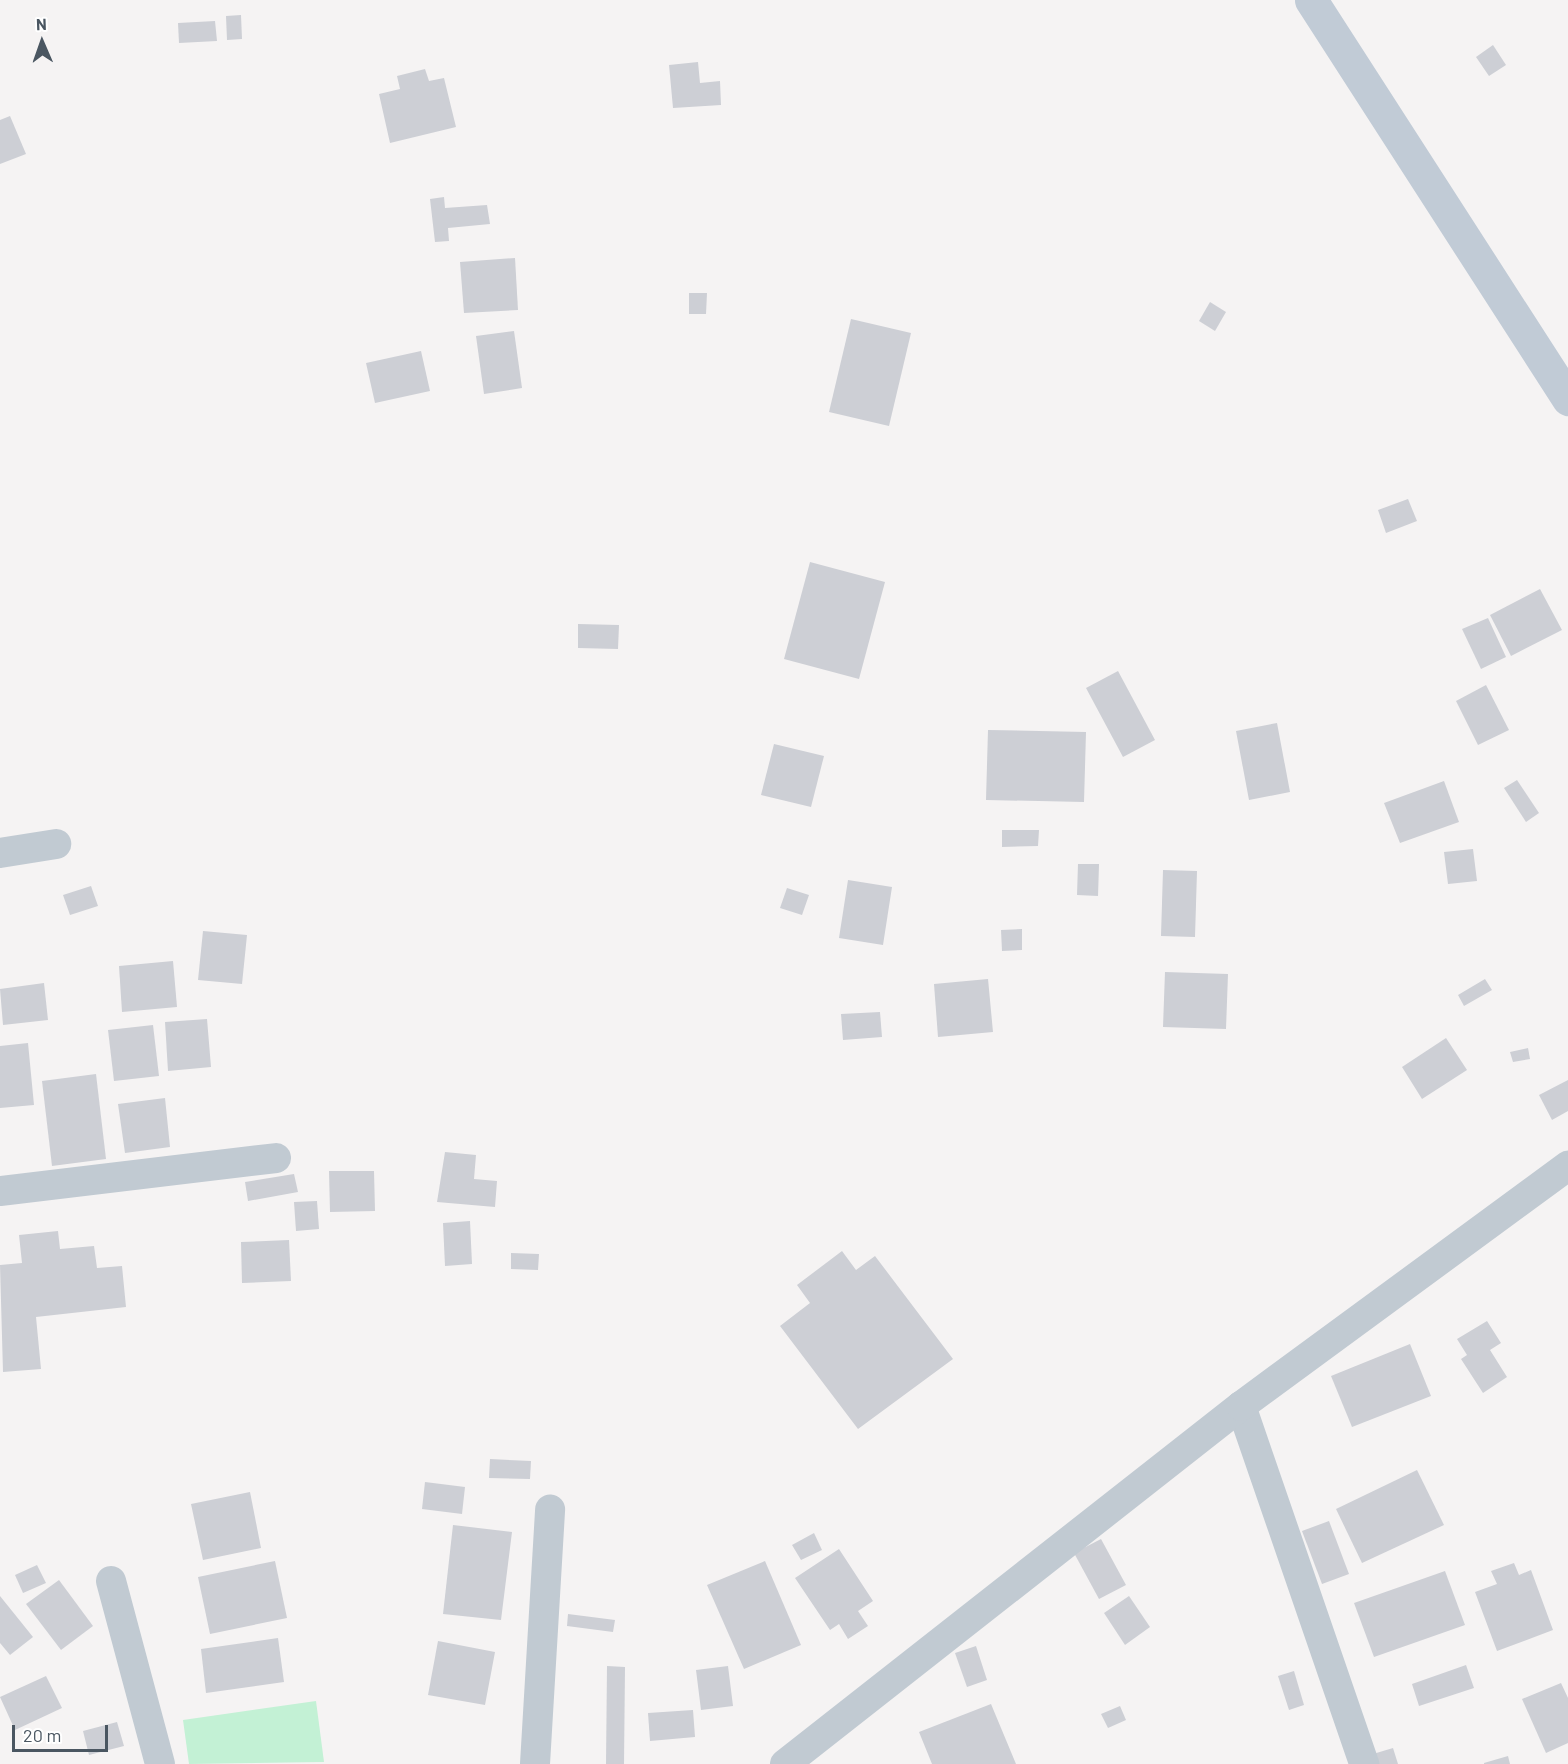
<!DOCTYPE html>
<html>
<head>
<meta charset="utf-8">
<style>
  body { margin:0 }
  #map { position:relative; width:1568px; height:1764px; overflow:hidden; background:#f5f3f3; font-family:Barlow,sans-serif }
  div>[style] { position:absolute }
  .green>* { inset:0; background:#c3f1d5 }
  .building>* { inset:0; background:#cdcfd5 }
  .minor>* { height:30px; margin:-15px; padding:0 15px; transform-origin:15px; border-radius:15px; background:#c1cad2 }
  .secondary>* { height:33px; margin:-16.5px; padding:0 16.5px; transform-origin:16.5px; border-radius:16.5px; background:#c1cbd6 }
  span { translate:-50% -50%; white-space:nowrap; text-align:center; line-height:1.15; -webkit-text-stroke:4.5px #fff; paint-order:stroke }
  .north { position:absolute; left:12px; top:12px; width:60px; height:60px; -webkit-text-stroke:4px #fff; paint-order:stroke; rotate:358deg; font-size:16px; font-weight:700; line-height:24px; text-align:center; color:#4a5661 }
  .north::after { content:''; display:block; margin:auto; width:21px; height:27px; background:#4a5661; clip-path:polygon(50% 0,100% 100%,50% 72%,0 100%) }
  .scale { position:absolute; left:12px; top:1725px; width:96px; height:27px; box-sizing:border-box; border:3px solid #4a5661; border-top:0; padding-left:8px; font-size:18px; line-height:21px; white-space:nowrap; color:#4a5661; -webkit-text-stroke:4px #fff; paint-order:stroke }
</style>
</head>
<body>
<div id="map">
  <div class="green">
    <i style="clip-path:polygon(316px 1701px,324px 1762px,189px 1764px,183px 1720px)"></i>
  </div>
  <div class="building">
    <i style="clip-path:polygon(241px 15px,242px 39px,227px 40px,226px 16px)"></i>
    <i style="clip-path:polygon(215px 21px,217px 41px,179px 43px,178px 23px)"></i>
    <i style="clip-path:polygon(1493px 45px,1506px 65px,1489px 76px,1476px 57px)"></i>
    <i style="clip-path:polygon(698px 62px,700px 83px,720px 81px,721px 105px,673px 108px,669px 65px)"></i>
    <i style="clip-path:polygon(425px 69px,429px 81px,444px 78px,456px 127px,390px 143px,379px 94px,400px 89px,397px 76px)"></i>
    <i style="clip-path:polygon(10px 116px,26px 154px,0 164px,0 120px)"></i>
    <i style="clip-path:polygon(444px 197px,445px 208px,487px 205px,490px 224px,448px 228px,449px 241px,435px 242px,430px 199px)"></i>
    <i style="clip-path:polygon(515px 258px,518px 310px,464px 313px,460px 262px)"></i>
    <i style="clip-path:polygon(689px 293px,707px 293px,706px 314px,689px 314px)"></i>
    <i style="clip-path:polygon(1210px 302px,1226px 312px,1215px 331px,1199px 321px)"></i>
    <i style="clip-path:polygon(851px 319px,911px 333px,889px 426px,829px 412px)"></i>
    <i style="clip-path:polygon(514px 331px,522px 388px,484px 394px,476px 336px)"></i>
    <i style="clip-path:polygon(421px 351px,430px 391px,375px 403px,366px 363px)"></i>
    <i style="clip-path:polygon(1408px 499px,1417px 521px,1386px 533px,1378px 510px)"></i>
    <i style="clip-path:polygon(810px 562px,885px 582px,859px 679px,784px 659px)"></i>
    <i style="clip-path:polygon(1540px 589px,1562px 630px,1511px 656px,1490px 615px)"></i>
    <i style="clip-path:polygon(1488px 618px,1506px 657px,1481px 669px,1462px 629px)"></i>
    <i style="clip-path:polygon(578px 624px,619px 625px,618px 649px,578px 648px)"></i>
    <i style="clip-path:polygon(1118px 671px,1155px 740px,1123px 757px,1086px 688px)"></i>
    <i style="clip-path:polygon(1486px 685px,1509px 730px,1478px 745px,1456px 701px)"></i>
    <i style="clip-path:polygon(1277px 723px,1290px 792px,1249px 800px,1236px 731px)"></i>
    <i style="clip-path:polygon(988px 730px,1086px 732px,1084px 802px,986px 800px)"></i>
    <i style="clip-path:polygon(774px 744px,824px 756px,811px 807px,761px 795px)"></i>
    <i style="clip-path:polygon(1517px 780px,1539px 813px,1526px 822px,1504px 788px)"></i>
    <i style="clip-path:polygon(1444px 781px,1459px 822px,1400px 843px,1384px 803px)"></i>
    <i style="clip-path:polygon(1002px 830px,1039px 830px,1038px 846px,1002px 847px)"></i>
    <i style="clip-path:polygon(1473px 849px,1477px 881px,1448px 884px,1444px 852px)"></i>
    <i style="clip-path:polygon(1078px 864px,1099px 864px,1098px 896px,1077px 895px)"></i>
    <i style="clip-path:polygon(1163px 870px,1197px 871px,1195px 937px,1161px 936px)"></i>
    <i style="clip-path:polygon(848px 880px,892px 887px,883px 945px,839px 938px)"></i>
    <i style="clip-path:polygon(91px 886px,98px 906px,70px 915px,63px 895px)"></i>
    <i style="clip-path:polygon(787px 888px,809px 895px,802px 915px,780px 908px)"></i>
    <i style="clip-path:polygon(1022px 929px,1022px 950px,1002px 951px,1001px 930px)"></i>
    <i style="clip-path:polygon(203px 931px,247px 935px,242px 984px,198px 980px)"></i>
    <i style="clip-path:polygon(173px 961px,177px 1007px,122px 1012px,119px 966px)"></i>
    <i style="clip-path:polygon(1165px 972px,1228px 974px,1226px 1029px,1163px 1027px)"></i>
    <i style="clip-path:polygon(988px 979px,993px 1032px,938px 1037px,934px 984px)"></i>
    <i style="clip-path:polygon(1485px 979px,1492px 990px,1464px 1006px,1458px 995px)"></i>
    <i style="clip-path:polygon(44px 983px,48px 1020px,3px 1025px,0 989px)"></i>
    <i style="clip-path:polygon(880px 1012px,882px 1037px,843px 1040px,841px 1014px)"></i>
    <i style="clip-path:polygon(207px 1019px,211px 1067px,168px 1071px,165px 1022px)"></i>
    <i style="clip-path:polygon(153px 1025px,159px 1076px,114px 1081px,108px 1030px)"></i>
    <i style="clip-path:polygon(1446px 1038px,1467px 1070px,1422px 1099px,1402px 1067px)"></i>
    <i style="clip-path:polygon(28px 1043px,34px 1105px,0 1108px,0 1046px)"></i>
    <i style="clip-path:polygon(1528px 1048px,1530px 1059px,1513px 1062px,1510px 1052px)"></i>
    <i style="clip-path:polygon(96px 1074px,106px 1159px,52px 1166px,42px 1081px)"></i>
    <i style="clip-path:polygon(1568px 1080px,1568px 1111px,1552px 1120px,1539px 1095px)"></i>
    <i style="clip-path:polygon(165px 1098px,170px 1147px,125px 1153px,118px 1104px)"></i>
    <i style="clip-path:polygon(445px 1152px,476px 1155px,474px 1179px,497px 1181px,495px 1207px,437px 1202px)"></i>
    <i style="clip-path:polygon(329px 1171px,374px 1171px,375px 1211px,330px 1212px)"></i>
    <i style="clip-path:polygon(294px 1174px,298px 1192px,248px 1201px,245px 1182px)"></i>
    <i style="clip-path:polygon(317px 1201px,319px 1229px,296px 1231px,294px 1202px)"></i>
    <i style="clip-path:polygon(470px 1221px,472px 1264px,445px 1266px,443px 1223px)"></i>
    <i style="clip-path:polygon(58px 1231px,60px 1249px,94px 1246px,97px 1268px,122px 1266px,126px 1307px,36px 1317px,41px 1369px,3px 1372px,0 1265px,22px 1263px,19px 1235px)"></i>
    <i style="clip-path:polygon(289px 1240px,291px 1281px,242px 1283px,241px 1242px)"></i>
    <i style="clip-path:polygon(842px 1251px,856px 1270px,875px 1256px,953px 1359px,858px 1429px,780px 1326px,810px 1303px,797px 1285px)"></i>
    <i style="clip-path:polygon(511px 1253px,539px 1254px,538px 1270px,511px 1269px)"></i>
    <i style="clip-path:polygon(1487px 1321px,1501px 1343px,1490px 1350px,1507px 1377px,1483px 1393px,1461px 1359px,1467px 1355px,1457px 1339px)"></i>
    <i style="clip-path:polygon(1410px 1344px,1431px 1396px,1352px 1427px,1331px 1376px)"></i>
    <i style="clip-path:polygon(490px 1459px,531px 1461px,530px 1479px,489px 1478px)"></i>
    <i style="clip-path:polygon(1417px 1470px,1444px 1525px,1362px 1563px,1336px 1509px)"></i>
    <i style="clip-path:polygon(425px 1482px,465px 1487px,462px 1514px,422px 1509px)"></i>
    <i style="clip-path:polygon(250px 1492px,261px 1548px,203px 1560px,191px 1504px)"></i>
    <i style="clip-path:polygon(1329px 1521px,1349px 1574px,1322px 1584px,1302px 1531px)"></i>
    <i style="clip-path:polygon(453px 1525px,512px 1532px,501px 1620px,443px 1614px)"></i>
    <i style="clip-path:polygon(814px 1533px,822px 1550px,801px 1560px,792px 1545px)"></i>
    <i style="clip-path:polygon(1101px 1539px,1126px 1585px,1099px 1599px,1074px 1553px)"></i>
    <i style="clip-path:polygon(839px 1549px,873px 1601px,858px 1611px,868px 1626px,848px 1639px,839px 1624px,830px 1630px,795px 1578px)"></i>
    <i style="clip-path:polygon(275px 1561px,287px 1618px,210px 1634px,198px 1577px)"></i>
    <i style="clip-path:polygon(765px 1561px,801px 1645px,744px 1669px,707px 1585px)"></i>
    <i style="clip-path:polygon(1514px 1563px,1519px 1575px,1531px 1570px,1553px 1630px,1497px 1651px,1475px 1592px,1497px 1584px,1491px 1571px)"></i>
    <i style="clip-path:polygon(37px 1565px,46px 1583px,23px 1593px,15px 1575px)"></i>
    <i style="clip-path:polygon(1445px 1571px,1465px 1625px,1374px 1657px,1354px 1603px)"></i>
    <i style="clip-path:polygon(59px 1580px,93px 1626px,61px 1650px,26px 1604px)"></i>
    <i style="clip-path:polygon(0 1596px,33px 1637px,10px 1655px,0 1643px)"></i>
    <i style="clip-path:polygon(1129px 1596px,1150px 1627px,1125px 1645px,1104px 1613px)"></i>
    <i style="clip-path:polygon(568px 1614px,615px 1620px,613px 1632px,567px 1626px)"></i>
    <i style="clip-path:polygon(278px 1638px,284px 1682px,206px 1693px,201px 1649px)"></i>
    <i style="clip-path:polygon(438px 1641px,495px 1652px,485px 1705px,428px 1695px)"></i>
    <i style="clip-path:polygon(976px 1646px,987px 1680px,967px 1687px,955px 1653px)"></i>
    <i style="clip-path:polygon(1466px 1665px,1474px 1688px,1419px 1706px,1412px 1684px)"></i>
    <i style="clip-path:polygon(607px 1666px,625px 1667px,624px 1764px,606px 1764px)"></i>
    <i style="clip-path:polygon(728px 1666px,733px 1706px,701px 1710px,696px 1670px)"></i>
    <i style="clip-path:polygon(1294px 1671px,1304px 1705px,1289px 1710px,1278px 1676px)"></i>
    <i style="clip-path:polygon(46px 1676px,62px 1708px,15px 1730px,0 1697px)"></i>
    <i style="clip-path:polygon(1561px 1683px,1568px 1698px,1568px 1743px,1546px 1753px,1522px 1699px)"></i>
    <i style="clip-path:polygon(991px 1704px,1016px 1764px,932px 1764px,919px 1732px)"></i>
    <i style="clip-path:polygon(1120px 1706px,1126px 1720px,1108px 1728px,1101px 1714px)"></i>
    <i style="clip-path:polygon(693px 1710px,695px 1737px,650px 1741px,648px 1713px)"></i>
    <i style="clip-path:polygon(117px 1722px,124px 1746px,89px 1755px,83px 1731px)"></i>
    <i style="clip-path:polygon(1393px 1748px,1398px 1764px,1376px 1764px,1373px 1754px)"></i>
    <i style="clip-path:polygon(1508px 1756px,1510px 1764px,1484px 1764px,1484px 1763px)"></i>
  </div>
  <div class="minor">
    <i style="left:0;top:853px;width:57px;rotate:-9.1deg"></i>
    <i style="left:0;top:1191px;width:278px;rotate:-6.8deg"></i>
    <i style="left:1241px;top:1406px;width:379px;rotate:71deg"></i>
    <i style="left:111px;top:1581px;width:189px;rotate:75deg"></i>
    <i style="left:535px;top:1764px;width:255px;rotate:-86.6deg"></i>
    <i style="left:785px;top:1764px;width:580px;rotate:-38.14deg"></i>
    <i style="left:1241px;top:1406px;width:406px;rotate:-36.3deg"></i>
  </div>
  <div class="secondary">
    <i style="left:1311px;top:0;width:475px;rotate:57.2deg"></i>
  </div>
  <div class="north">N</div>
  <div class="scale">20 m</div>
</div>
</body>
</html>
